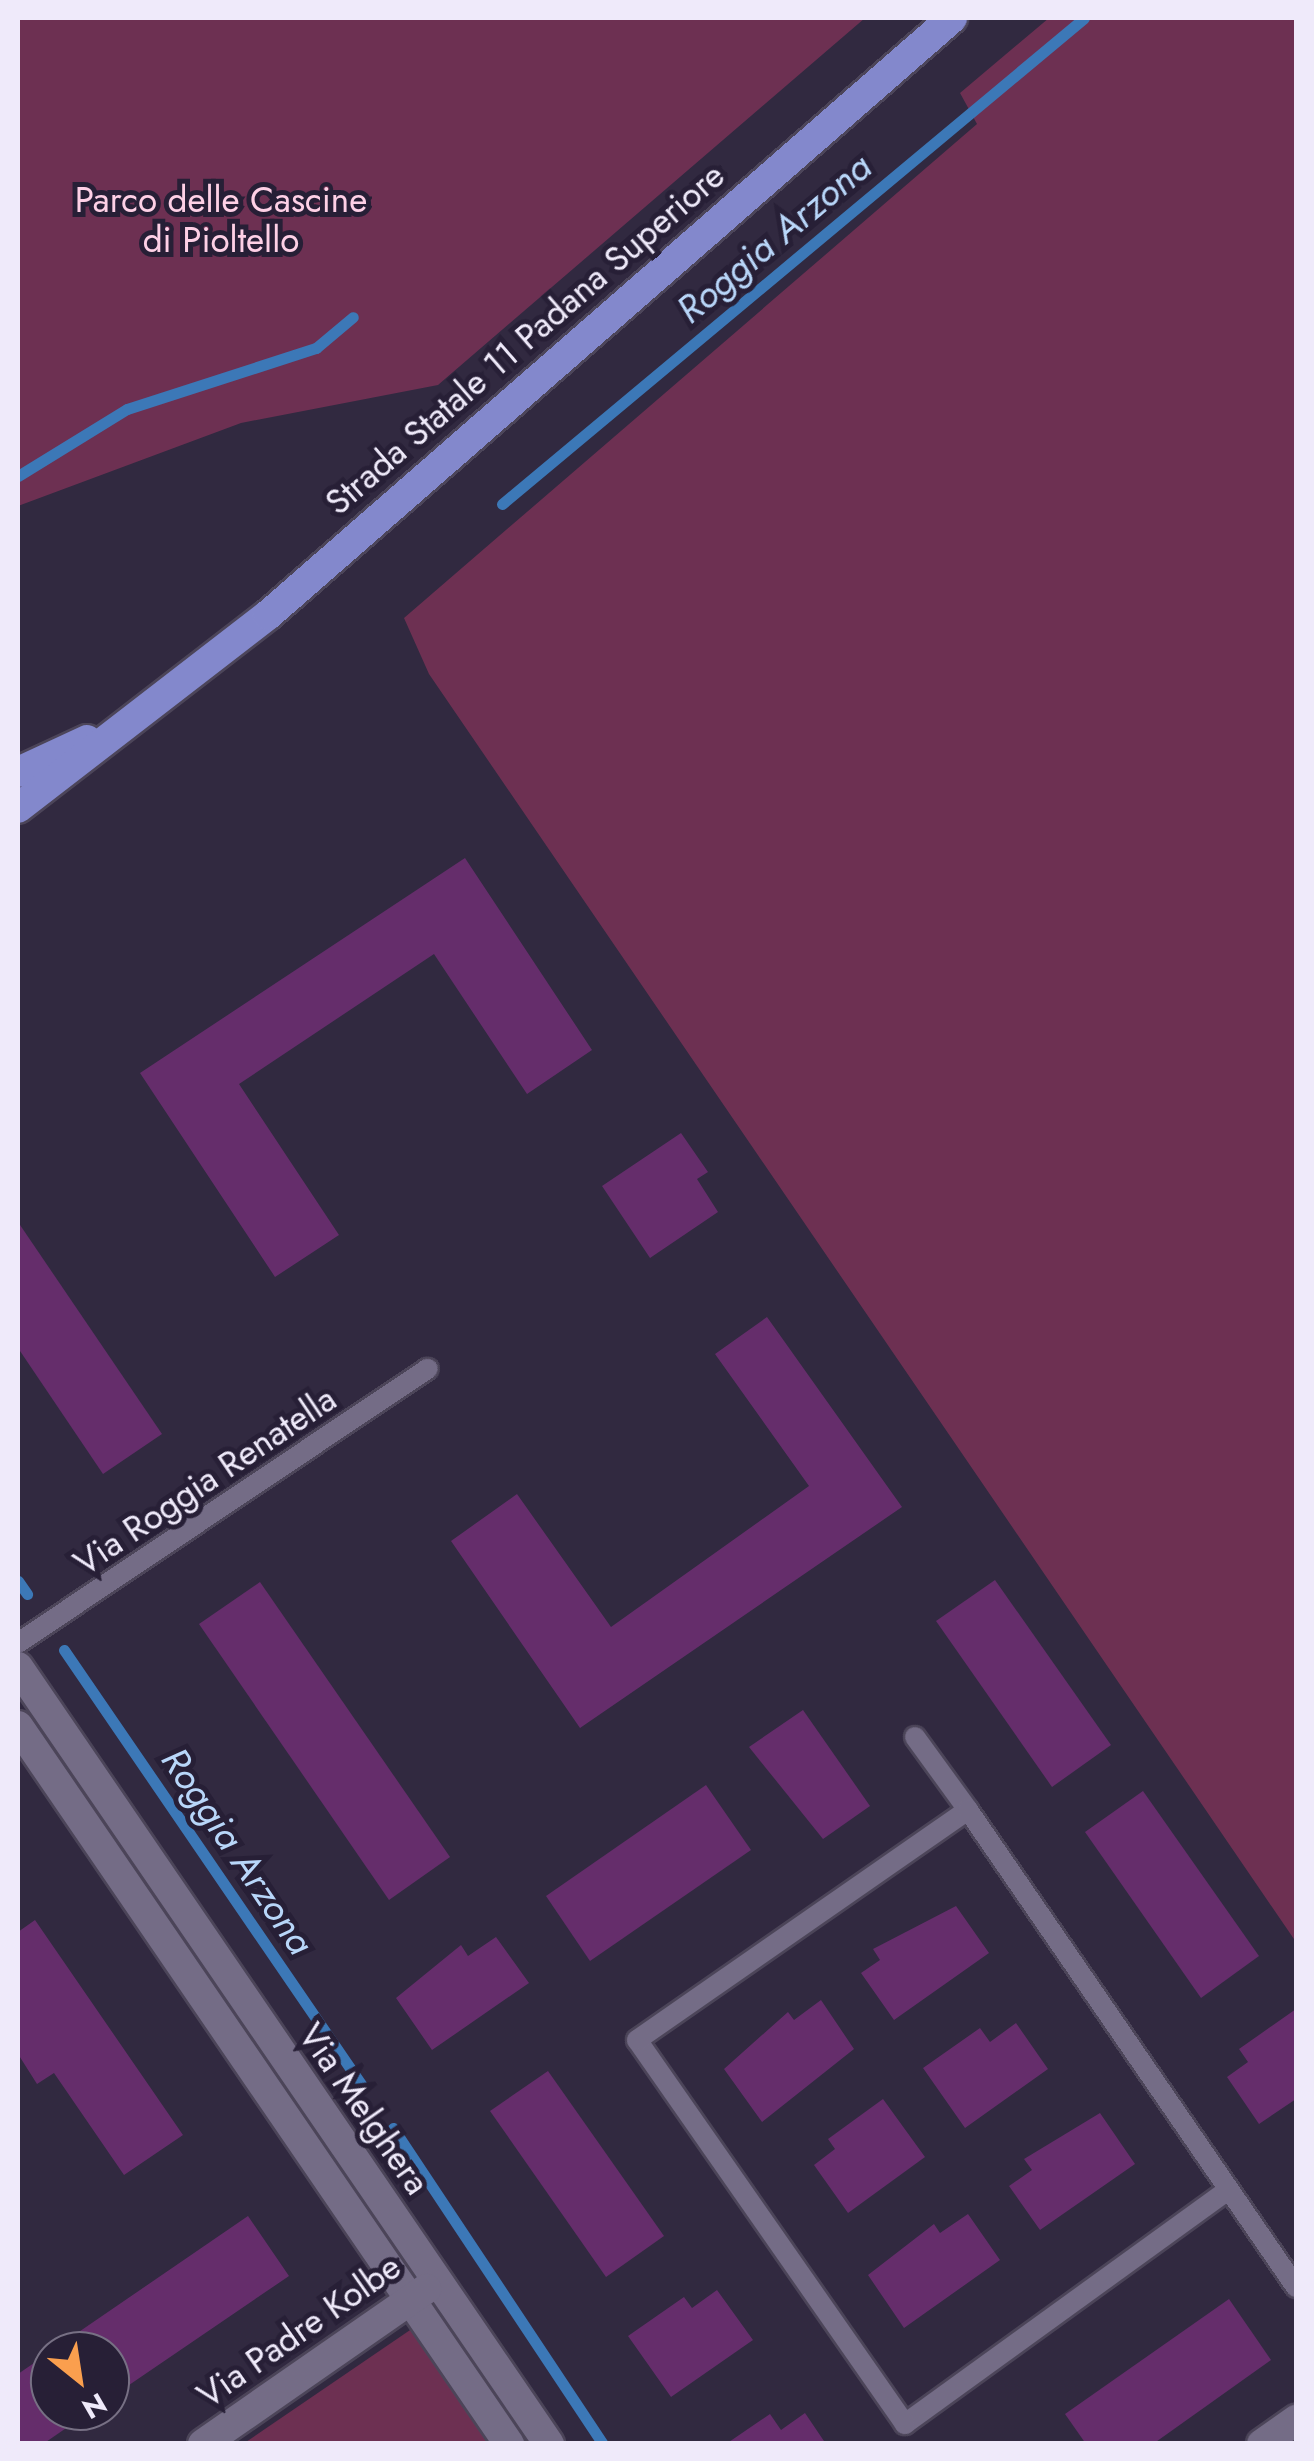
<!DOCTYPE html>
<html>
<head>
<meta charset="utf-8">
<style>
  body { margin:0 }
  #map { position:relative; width:1314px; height:2461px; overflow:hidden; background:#312940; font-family:Jost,sans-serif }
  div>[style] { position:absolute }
  .green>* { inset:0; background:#6d3052 }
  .stream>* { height:11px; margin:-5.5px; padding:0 5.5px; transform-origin:5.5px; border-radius:5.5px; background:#3c78b7 }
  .building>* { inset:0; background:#652d6b }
  .roads { filter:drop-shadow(2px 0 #4c4559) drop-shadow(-2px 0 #4c4559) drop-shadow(0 2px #4c4559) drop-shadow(0 -2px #4c4559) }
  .lane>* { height:20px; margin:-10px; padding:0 10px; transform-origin:10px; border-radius:10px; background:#746c86 }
  .street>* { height:30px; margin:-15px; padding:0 15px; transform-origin:15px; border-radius:15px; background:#746c86 }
  .primary>* { height:30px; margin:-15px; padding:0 15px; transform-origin:15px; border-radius:15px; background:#8388cc }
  span { translate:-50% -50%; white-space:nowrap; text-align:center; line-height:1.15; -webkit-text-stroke:10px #271f36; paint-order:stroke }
  .park-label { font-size:35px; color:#fed0e6 }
  .street-label { font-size:35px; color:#efeafa }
  .water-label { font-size:38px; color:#b8d6f9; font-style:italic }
  .frame { position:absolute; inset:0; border:20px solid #efeafa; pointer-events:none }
  .north { position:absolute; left:30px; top:2331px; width:100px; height:100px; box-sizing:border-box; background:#271f36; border:2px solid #777084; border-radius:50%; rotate:150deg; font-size:28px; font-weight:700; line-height:40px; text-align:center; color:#efeafa }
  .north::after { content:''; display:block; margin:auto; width:35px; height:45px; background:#fa9f4e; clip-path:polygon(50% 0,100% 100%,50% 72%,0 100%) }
</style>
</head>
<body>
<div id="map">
  <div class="green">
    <i style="clip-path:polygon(18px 18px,865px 18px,438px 385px,241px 423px,18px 506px)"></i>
    <i style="clip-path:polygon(1049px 18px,1296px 18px,1296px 1942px,429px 674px,404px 618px,977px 124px,960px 93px)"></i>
    <i style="clip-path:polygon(416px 2326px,498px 2444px,243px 2444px)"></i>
  </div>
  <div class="stream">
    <i style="left:18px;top:476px;width:128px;rotate:-31.6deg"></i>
    <i style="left:127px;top:409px;width:199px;rotate:-17.9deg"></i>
    <i style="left:316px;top:348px;width:48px;rotate:-40deg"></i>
    <i style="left:502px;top:504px;width:758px;rotate:-39.86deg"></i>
    <i style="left:18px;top:1581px;width:16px;rotate:55deg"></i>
    <i style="left:64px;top:1650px;width:529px;rotate:55.62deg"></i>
    <i style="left:393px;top:2128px;width:379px;rotate:56.4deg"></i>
  </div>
  <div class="building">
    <i style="clip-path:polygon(465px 858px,592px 1050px,527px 1094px,434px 954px,239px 1084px,339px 1235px,275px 1277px,140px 1073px)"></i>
    <i style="clip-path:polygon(681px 1133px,708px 1172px,697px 1179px,718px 1212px,650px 1258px,602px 1186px)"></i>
    <i style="clip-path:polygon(18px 1222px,162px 1434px,103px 1474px,18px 1348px)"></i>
    <i style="clip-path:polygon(767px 1317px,902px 1507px,580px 1728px,451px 1541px,517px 1494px,611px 1627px,809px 1486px,715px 1354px)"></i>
    <i style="clip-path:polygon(995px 1580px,1111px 1745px,1052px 1787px,936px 1621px)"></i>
    <i style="clip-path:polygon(260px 1582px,450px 1857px,389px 1900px,199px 1624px)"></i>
    <i style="clip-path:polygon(803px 1710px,870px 1806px,823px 1839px,749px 1747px)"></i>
    <i style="clip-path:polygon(706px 1785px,751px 1850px,590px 1961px,546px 1896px)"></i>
    <i style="clip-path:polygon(1143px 1791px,1259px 1956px,1201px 1998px,1085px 1832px)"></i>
    <i style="clip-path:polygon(956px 1906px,989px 1953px,894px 2020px,861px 1973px,880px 1960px,873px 1949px)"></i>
    <i style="clip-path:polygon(35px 1920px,183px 2135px,124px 2175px,54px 2073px,37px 2084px,18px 2054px,18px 1932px)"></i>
    <i style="clip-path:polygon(496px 1937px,529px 1983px,432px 2050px,396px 1998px,461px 1945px,468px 1956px)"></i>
    <i style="clip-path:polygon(821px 2000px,854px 2049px,762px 2122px,724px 2069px,788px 2012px,794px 2020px)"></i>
    <i style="clip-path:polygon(1296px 2009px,1296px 2099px,1259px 2124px,1227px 2077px,1248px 2062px,1239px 2049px)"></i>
    <i style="clip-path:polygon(1016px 2023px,1048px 2069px,965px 2128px,923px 2068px,980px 2028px,990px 2042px)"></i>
    <i style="clip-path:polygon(548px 2071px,664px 2236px,606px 2277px,490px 2111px)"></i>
    <i style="clip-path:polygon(883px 2099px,925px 2157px,848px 2213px,814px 2165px,835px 2149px,828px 2139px)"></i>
    <i style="clip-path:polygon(1100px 2113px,1135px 2164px,1040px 2230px,1009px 2186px,1032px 2170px,1024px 2159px)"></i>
    <i style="clip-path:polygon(968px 2214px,1000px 2260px,904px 2328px,868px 2275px,934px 2224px,940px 2233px)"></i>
    <i style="clip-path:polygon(248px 2216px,289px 2276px,110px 2398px,110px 2351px,51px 2351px)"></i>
    <i style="clip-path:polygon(717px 2290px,753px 2340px,671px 2397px,628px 2336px,684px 2297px,692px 2308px)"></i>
    <i style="clip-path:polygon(1229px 2299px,1271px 2360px,1153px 2444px,1086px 2444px,1065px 2414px)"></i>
    <i style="clip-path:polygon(50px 2352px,50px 2411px,91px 2411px,43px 2444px,18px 2444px,18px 2374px)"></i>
    <i style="clip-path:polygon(805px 2413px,826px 2444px,726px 2444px,770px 2414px,781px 2430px)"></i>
  </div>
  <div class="roads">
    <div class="lane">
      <i style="left:18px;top:1643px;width:493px;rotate:-33.8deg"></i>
      <i style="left:915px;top:1737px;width:90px;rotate:54deg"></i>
      <i style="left:1228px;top:2190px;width:399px;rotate:144.1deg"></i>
      <i style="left:905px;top:2424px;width:468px;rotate:-124.9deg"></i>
      <i style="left:637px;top:2040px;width:403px;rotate:-34.8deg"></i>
      <i style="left:968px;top:1810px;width:579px;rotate:55.49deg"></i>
    </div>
    <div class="street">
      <i style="left:18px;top:1667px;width:941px;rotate:55.65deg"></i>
      <i style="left:18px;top:1726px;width:870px;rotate:55.63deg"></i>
      <i style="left:203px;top:2444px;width:272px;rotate:-34.8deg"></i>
      <i style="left:1262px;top:2444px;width:42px;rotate:-35.2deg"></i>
    </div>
    <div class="primary">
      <i style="left:18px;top:772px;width:76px;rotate:-24.9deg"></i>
      <i style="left:18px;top:808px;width:316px;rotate:-37.7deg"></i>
      <i style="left:268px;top:615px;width:908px;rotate:-41.11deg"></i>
    </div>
  </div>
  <div class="park-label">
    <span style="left:221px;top:220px">Parco delle Cascine<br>di Pioltello</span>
  </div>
  <div class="street-label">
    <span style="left:525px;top:339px;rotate:-41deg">Strada Statale 11 Padana Superiore</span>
    <span style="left:205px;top:1481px;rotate:-34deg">Via Roggia Renatella</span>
    <span style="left:364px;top:2109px;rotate:55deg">Via Melghera</span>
    <span style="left:299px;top:2331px;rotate:-35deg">Via Padre Kolbe</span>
  </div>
  <div class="water-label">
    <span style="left:774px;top:238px;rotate:-40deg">Roggia Arzona</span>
    <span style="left:238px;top:1851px;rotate:56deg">Roggia Arzona</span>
  </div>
  <div class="frame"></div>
  <div class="north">N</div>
</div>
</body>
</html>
